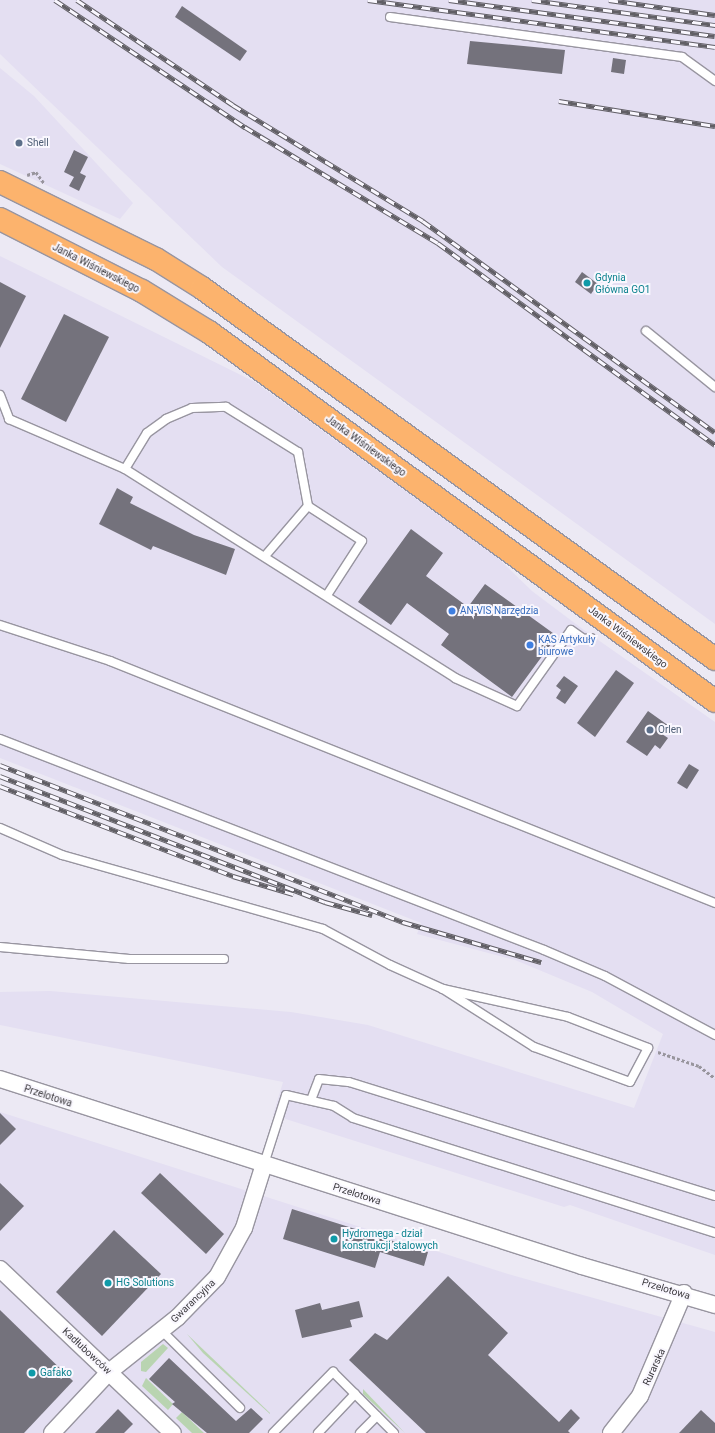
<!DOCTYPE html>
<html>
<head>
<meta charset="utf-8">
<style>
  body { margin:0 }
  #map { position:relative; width:715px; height:1433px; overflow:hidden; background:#ece9f4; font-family:Roboto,sans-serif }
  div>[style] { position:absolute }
  .built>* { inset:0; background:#e4dff2 }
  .green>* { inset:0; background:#b9d4b1 }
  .building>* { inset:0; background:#74727c }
  .path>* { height:2.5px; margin-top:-1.25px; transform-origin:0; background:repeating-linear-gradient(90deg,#98959d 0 3px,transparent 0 5px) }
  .roads { filter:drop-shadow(1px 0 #9895a0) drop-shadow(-1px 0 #9895a0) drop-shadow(0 1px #9895a0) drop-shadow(0 -1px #9895a0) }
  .lane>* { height:8px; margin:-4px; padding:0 4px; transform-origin:4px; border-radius:4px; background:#fff }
  .street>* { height:16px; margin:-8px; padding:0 8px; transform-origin:8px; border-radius:8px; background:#fff }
  .highway>* { height:22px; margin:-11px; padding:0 11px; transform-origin:11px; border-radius:11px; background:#fcb36d }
  .rail>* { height:4.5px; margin-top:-2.25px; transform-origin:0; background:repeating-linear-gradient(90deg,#f9f7fe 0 9px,#615f65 0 18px); box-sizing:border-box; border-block:1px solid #615f65 }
  .dots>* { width:11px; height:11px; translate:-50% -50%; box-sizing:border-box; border:2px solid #f9f7fe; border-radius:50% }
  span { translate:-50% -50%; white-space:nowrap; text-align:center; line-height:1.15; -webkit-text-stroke:4px #f9f7fe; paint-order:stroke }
  .service-label { font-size:10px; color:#4e5e75 }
  .left { translate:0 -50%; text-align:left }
  .street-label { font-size:10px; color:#3b393e }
  .culture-label { font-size:10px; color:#0d838f }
  .shop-label { font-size:10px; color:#366cbe }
</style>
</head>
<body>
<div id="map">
  <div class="built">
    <i style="clip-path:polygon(0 0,715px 0,715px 624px,222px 267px,0 54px)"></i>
    <i style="clip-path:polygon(0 68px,34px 96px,133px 203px,120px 219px,0 164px)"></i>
    <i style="clip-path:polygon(0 256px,255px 382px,498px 558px,532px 591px,584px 630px,715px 722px,715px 1255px,570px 1205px,564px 1207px,273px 1115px,283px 1082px,0 1025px,0 992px,50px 991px,291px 1012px,368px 1025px,634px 1108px,663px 1034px,592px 992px,515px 960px,417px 934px,421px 923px,0 758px)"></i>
    <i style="clip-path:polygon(0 1112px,508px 1274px,715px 1332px,715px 1433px,0 1433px)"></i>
  </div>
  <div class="green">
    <i style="clip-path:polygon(187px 1334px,270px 1413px,270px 1414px,203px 1353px)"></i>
    <i style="clip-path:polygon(163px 1344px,168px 1348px,146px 1372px,141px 1371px,141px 1362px)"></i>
    <i style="clip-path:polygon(146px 1378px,173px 1404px,168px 1410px,142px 1386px)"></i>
    <i style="clip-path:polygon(363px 1389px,405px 1433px,363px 1394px)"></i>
    <i style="clip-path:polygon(182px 1412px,204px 1433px,192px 1433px,176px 1418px)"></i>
  </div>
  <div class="building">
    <i style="clip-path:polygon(182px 6px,247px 51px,240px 61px,175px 17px)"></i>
    <i style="clip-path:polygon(470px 41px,565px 50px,562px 74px,467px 64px)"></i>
    <i style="clip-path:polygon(613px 58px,626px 60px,624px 74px,611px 72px)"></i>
    <i style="clip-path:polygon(74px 150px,88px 157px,80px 173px,86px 176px,79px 191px,69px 186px,74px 177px,64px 172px)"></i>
    <i style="clip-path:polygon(582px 272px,598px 284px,591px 294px,575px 282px)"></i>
    <i style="clip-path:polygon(0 282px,26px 296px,0 348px)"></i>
    <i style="clip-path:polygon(64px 314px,109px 337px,66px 422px,21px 399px)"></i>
    <i style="clip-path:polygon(117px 488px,133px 497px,130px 503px,194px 535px,235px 549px,226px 575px,153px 546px,151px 550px,99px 524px)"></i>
    <i style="clip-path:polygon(411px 529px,443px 553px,426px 576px,468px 607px,485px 584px,557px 636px,512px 697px,441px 645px,449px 634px,407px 603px,391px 625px,358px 602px)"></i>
    <i style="clip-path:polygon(616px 670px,634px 683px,595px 737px,577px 723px)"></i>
    <i style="clip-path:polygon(564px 676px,578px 686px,565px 704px,556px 698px,561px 690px,556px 686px)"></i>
    <i style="clip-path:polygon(648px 711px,669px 726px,662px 734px,668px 738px,660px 749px,655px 745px,647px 756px,626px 742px)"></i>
    <i style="clip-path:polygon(689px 764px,699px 770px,687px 789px,677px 783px)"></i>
    <i style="clip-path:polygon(0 1113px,16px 1129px,0 1145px)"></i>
    <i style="clip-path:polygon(160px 1173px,224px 1234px,206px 1254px,141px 1193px)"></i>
    <i style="clip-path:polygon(0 1183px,24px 1206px,0 1231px)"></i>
    <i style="clip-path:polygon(292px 1209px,428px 1252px,424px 1266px,380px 1252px,375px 1268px,283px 1239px)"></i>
    <i style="clip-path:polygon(114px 1230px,161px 1274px,102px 1336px,56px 1292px)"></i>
    <i style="clip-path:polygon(448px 1276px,508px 1333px,488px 1355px,559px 1422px,571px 1409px,580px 1418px,568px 1431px,570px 1433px,426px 1433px,349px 1360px,375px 1333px,387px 1340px)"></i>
    <i style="clip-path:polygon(359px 1301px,363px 1317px,350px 1320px,352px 1327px,302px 1338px,295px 1310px,320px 1303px,322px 1310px)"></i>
    <i style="clip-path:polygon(0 1310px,73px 1381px,24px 1433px,0 1433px)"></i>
    <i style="clip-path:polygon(169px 1358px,236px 1421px,251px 1408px,263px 1419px,249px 1433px,207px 1433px,172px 1404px,175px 1402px,149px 1379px)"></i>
    <i style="clip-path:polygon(118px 1409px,133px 1424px,124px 1433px,95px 1433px)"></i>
    <i style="clip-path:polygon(701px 1410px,715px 1423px,715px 1433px,679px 1433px)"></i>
  </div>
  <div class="path">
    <i style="left:27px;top:175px;width:9px;rotate:-18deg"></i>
    <i style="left:36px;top:172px;width:14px;rotate:54deg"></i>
    <i style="left:658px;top:1052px;width:43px;rotate:18.9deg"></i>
    <i style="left:699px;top:1066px;width:20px;rotate:37deg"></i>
  </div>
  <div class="roads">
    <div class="lane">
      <i style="left:390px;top:17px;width:295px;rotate:7.8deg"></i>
      <i style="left:682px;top:57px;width:41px;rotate:36deg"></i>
      <i style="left:646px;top:331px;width:89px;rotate:39.1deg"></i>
      <i style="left:0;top:395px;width:26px;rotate:69deg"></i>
      <i style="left:9px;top:419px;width:126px;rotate:23.3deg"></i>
      <i style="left:125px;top:469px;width:391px;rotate:32.3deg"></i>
      <i style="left:455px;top:678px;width:68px;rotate:24.3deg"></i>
      <i style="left:517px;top:706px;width:93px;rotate:-54.6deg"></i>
      <i style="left:571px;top:630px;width:16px;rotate:35deg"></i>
      <i style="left:584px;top:639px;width:7px;rotate:-8deg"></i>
      <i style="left:125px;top:469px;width:42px;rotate:-58.6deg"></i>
      <i style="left:147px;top:433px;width:24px;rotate:-36deg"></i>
      <i style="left:166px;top:419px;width:28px;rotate:-23deg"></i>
      <i style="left:192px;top:408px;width:34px;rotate:-2deg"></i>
      <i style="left:226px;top:407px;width:85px;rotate:32deg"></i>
      <i style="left:298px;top:452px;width:55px;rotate:79.5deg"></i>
      <i style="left:308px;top:506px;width:64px;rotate:32.9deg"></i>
      <i style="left:362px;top:541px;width:64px;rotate:122.9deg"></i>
      <i style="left:265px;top:556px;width:66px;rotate:-49.3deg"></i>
      <i style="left:0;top:625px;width:116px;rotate:18.1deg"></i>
      <i style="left:110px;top:661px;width:652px;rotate:21.8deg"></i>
      <i style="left:0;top:739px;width:583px;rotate:21.2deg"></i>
      <i style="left:544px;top:950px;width:66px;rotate:23.1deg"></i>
      <i style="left:605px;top:976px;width:125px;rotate:28.2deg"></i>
      <i style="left:0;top:828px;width:68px;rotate:23.5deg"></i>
      <i style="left:62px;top:855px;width:271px;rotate:15.8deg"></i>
      <i style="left:323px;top:929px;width:76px;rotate:28.2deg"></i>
      <i style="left:390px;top:965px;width:58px;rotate:24.4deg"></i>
      <i style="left:443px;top:989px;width:128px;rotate:12.6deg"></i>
      <i style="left:568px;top:1017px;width:86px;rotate:21.2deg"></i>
      <i style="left:648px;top:1048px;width:38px;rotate:118deg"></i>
      <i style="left:630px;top:1082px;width:102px;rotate:-160deg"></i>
      <i style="left:534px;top:1047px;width:108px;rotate:-147.5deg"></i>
      <i style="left:0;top:947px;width:130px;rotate:5.3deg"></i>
      <i style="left:129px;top:959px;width:95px"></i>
      <i style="left:311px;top:1100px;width:22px;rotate:-69deg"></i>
      <i style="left:319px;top:1079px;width:30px;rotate:6deg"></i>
      <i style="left:349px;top:1082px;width:383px;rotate:17.3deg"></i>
      <i style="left:264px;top:1164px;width:72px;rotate:-72.3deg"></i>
      <i style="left:286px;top:1095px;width:49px;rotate:12.9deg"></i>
      <i style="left:334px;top:1106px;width:22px;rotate:32deg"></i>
      <i style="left:353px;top:1118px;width:380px;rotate:17.6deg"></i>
      <i style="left:161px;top:1330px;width:111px;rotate:44.6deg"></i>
      <i style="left:273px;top:1433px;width:86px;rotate:-45.5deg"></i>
      <i style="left:333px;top:1372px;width:31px;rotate:45deg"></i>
      <i style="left:318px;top:1433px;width:54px;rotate:-46.5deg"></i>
      <i style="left:355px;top:1394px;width:55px;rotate:45deg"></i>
      <i style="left:360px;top:1433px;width:24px;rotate:-45deg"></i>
    </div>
    <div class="street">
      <i style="left:0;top:1079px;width:611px;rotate:17.81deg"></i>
      <i style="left:582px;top:1266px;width:139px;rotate:16.3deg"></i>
      <i style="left:0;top:1269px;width:238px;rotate:43.5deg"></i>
      <i style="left:52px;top:1433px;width:83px;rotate:-46.9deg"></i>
      <i style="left:109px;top:1372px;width:87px;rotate:-38.5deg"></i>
      <i style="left:177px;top:1318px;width:57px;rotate:-45.7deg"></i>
      <i style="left:217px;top:1277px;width:56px;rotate:-61.1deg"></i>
      <i style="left:244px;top:1228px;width:67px;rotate:-72.6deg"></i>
      <i style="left:611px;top:1433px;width:47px;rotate:-51.9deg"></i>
      <i style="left:640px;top:1396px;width:112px;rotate:-66.9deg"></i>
    </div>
    <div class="highway">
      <i style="left:0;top:182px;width:174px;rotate:26.3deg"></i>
      <i style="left:156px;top:259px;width:54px;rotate:32.2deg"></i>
      <i style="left:202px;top:288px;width:633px;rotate:35.87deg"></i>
      <i style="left:0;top:219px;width:159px;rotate:26.9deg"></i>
      <i style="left:142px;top:291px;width:79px;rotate:31.5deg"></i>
      <i style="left:209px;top:332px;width:626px;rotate:36.1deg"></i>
    </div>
  </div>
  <div class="rail">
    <i style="left:55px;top:0;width:229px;rotate:33.8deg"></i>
    <i style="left:245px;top:127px;width:225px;rotate:31deg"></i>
    <i style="left:438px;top:243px;width:343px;rotate:36.1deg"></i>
    <i style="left:77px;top:0;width:188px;rotate:33.9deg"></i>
    <i style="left:233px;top:105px;width:223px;rotate:31.4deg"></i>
    <i style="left:423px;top:221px;width:360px;rotate:35.9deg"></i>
    <i style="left:368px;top:0;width:350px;rotate:7.7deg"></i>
    <i style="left:449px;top:0;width:268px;rotate:7.7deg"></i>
    <i style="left:532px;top:0;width:185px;rotate:7.8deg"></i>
    <i style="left:609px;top:0;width:107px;rotate:8.1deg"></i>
    <i style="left:559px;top:101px;width:158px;rotate:9.1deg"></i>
    <i style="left:0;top:765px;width:433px;rotate:21.3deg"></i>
    <i style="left:403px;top:922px;width:144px;rotate:16.2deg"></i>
    <i style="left:0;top:776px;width:349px;rotate:21.2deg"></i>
    <i style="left:325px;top:902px;width:49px;rotate:15.5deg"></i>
    <i style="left:0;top:786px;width:250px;rotate:21.1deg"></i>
    <i style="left:233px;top:876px;width:63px;rotate:16.7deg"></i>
  </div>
  <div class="dots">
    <i style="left:19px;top:143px;background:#5c6f8a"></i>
    <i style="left:587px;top:283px;background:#0f9aa8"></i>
    <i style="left:452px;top:611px;background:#3f7fe0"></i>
    <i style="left:530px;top:645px;background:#3f7fe0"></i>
    <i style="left:650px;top:730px;background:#5c6f8a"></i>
    <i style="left:334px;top:1239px;background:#0f9aa8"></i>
    <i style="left:108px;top:1283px;background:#0f9aa8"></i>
    <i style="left:32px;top:1373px;background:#0f9aa8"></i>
  </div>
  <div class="service-label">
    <span class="left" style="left:27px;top:143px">Shell</span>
    <span class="left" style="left:658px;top:730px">Orlen</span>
  </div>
  <div class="street-label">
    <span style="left:96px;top:268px;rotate:27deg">Janka Wiśniewskiego</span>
    <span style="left:366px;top:446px;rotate:36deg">Janka Wiśniewskiego</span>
    <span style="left:628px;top:637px;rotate:37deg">Janka Wiśniewskiego</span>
    <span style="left:48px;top:1096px;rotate:18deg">Przelotowa</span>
    <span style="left:357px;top:1194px;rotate:18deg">Przelotowa</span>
    <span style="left:666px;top:1289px;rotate:17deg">Przelotowa</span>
    <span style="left:193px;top:1301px;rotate:-44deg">Gwarancyjna</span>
    <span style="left:87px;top:1351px;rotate:43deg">Kadłubowców</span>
    <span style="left:654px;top:1367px;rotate:-65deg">Rurarska</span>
  </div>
  <div class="culture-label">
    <span class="left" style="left:595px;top:283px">Gdynia<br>Główna GO1</span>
    <span class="left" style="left:342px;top:1239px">Hydromega - dział<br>konstrukcji stalowych</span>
    <span class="left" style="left:116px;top:1283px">HG Solutions</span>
    <span class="left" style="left:40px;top:1373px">Gafako</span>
  </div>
  <div class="shop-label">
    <span class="left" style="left:460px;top:611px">AN-VIS Narzędzia</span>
    <span class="left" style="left:538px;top:645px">KAS Artykuły<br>biurowe</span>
  </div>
</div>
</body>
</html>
